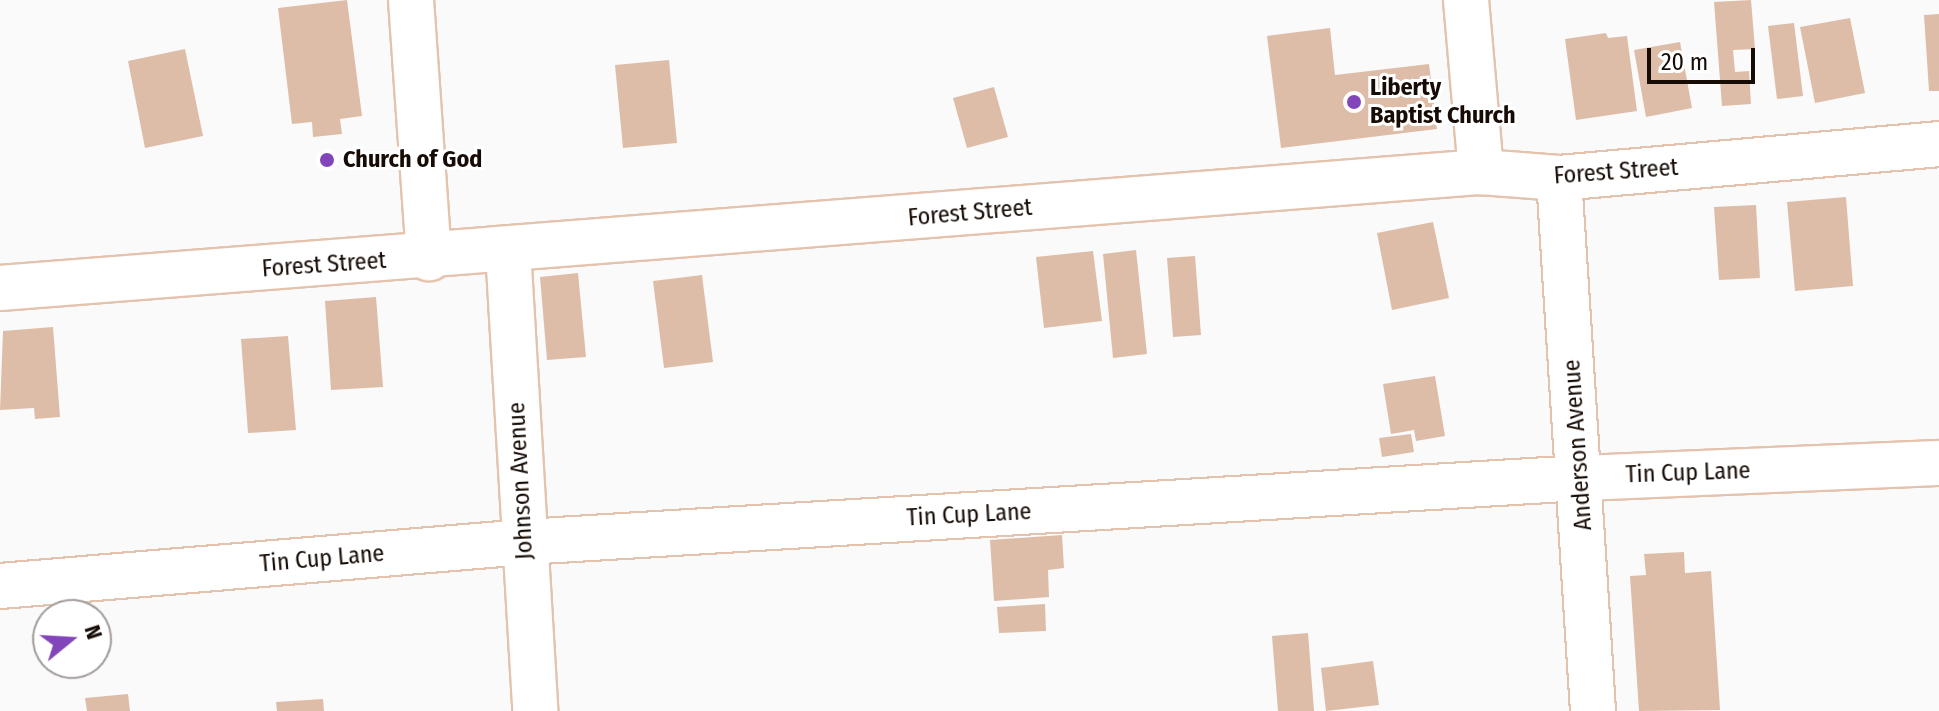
<!DOCTYPE html>
<html>
<head>
<meta charset="utf-8">
<style>
  body { margin:0 }
  #map { position:relative; width:1939px; height:711px; overflow:hidden; background:#fafafa; font-family:"Fira Sans Condensed",sans-serif }
  div>[style] { position:absolute }
  .building>* { inset:0; background:#debda8 }
  .roads { filter:drop-shadow(2px 0 #e4c3ae) drop-shadow(-2px 0 #e4c3ae) drop-shadow(0 2px #e4c3ae) drop-shadow(0 -2px #e4c3ae) }
  .minor>* { height:44px; margin:-22px; padding:0 22px; transform-origin:22px; border-radius:22px; background:#fff }
  .dots>* { width:22px; height:22px; translate:-50% -50%; box-sizing:border-box; border:4px solid #fff; border-radius:50% }
  span { translate:-50% -50%; white-space:nowrap; text-align:center; line-height:1.15; -webkit-text-stroke:6px #fff; paint-order:stroke }
  .poi-label { font-size:24px; color:#160b05; font-weight:700 }
  .left { translate:0 -50%; text-align:left }
  .street-label { font-size:24px; color:#160b05 }
  .north { position:absolute; left:32px; top:599px; width:80px; height:80px; box-sizing:border-box; background:#fff; border:2px solid #a29d9b; border-radius:50%; rotate:72deg; font-size:22px; font-weight:700; line-height:32px; text-align:center; color:#160b05 }
  .north::after { content:''; display:block; margin:auto; width:28px; height:36px; background:#8345ba; clip-path:polygon(50% 0,100% 100%,50% 72%,0 100%) }
  .scale { position:absolute; left:1647px; top:48px; width:108px; height:36px; box-sizing:border-box; border:4px solid #160b05; border-top:0; padding-left:10px; font-size:24px; line-height:28px; white-space:nowrap; color:#160b05; -webkit-text-stroke:6px #fff; paint-order:stroke }
</style>
</head>
<body>
<div id="map">
  <div class="building">
    <i style="clip-path:polygon(347px 0,362px 116px,340px 119px,342px 134px,313px 137px,312px 122px,292px 124px,278px 8px)"></i>
    <i style="clip-path:polygon(1751px 0,1755px 49px,1733px 50px,1735px 72px,1749px 71px,1751px 104px,1722px 106px,1714px 2px)"></i>
    <i style="clip-path:polygon(1939px 14px,1939px 91px,1929px 91px,1924px 15px)"></i>
    <i style="clip-path:polygon(1850px 18px,1865px 93px,1815px 103px,1800px 27px)"></i>
    <i style="clip-path:polygon(1794px 23px,1803px 96px,1777px 99px,1768px 26px)"></i>
    <i style="clip-path:polygon(1330px 28px,1335px 75px,1429px 64px,1437px 129px,1281px 148px,1267px 36px)"></i>
    <i style="clip-path:polygon(1606px 33px,1608px 38px,1627px 36px,1637px 111px,1576px 120px,1565px 39px)"></i>
    <i style="clip-path:polygon(1680px 42px,1692px 108px,1646px 117px,1634px 50px)"></i>
    <i style="clip-path:polygon(185px 49px,203px 136px,145px 148px,128px 61px)"></i>
    <i style="clip-path:polygon(669px 60px,677px 143px,623px 148px,615px 65px)"></i>
    <i style="clip-path:polygon(994px 87px,1008px 137px,967px 148px,953px 98px)"></i>
    <i style="clip-path:polygon(1846px 197px,1853px 286px,1795px 291px,1787px 202px)"></i>
    <i style="clip-path:polygon(1756px 205px,1760px 278px,1719px 280px,1714px 207px)"></i>
    <i style="clip-path:polygon(1433px 222px,1449px 298px,1392px 310px,1377px 233px)"></i>
    <i style="clip-path:polygon(1136px 250px,1147px 354px,1113px 358px,1103px 254px)"></i>
    <i style="clip-path:polygon(1093px 251px,1102px 321px,1044px 328px,1036px 257px)"></i>
    <i style="clip-path:polygon(1195px 256px,1201px 335px,1173px 337px,1167px 258px)"></i>
    <i style="clip-path:polygon(578px 273px,586px 357px,547px 360px,540px 277px)"></i>
    <i style="clip-path:polygon(702px 275px,713px 362px,664px 368px,653px 281px)"></i>
    <i style="clip-path:polygon(376px 297px,383px 387px,331px 390px,325px 301px)"></i>
    <i style="clip-path:polygon(53px 327px,60px 417px,35px 419px,34px 408px,0 410px,3px 331px)"></i>
    <i style="clip-path:polygon(288px 336px,296px 430px,248px 433px,241px 339px)"></i>
    <i style="clip-path:polygon(1435px 376px,1445px 436px,1416px 441px,1414px 430px,1391px 434px,1383px 384px)"></i>
    <i style="clip-path:polygon(1411px 434px,1414px 452px,1382px 457px,1379px 438px)"></i>
    <i style="clip-path:polygon(1062px 535px,1064px 568px,1048px 570px,1049px 597px,994px 601px,990px 540px)"></i>
    <i style="clip-path:polygon(1684px 552px,1685px 573px,1711px 571px,1720px 710px,1639px 711px,1630px 576px,1646px 575px,1644px 554px)"></i>
    <i style="clip-path:polygon(1045px 604px,1046px 631px,999px 633px,997px 607px)"></i>
    <i style="clip-path:polygon(1308px 633px,1314px 711px,1278px 711px,1272px 636px)"></i>
    <i style="clip-path:polygon(1373px 661px,1379px 705px,1326px 711px,1321px 668px)"></i>
    <i style="clip-path:polygon(128px 694px,130px 711px,87px 711px,85px 698px)"></i>
    <i style="clip-path:polygon(323px 699px,324px 711px,277px 711px,276px 702px)"></i>
  </div>
  <div class="roads">
    <div class="minor">
      <i style="left:411px;top:0;width:259px;rotate:86deg"></i>
      <i style="left:1466px;top:0;width:173px;rotate:85deg"></i>
      <i style="left:1559px;top:178px;width:534px;rotate:86.35deg"></i>
      <i style="left:508px;top:250px;width:462px;rotate:86.6deg"></i>
      <i style="left:0;top:288px;width:1486px;rotate:-4.48deg"></i>
      <i style="left:1481px;top:172px;width:78px;rotate:4.4deg"></i>
      <i style="left:1559px;top:178px;width:382px;rotate:-5.1deg"></i>
      <i style="left:0;top:586px;width:527px;rotate:-4.79deg"></i>
      <i style="left:525px;top:542px;width:1058px;rotate:-3.47deg"></i>
      <i style="left:1581px;top:478px;width:358px;rotate:-2.4deg"></i>
    </div>
  </div>
  <div class="dots">
    <i style="left:1354px;top:102px;background:#8345ba"></i>
    <i style="left:327px;top:160px;background:#8345ba"></i>
  </div>
  <div class="poi-label">
    <span class="left" style="left:1370px;top:102px">Liberty<br>Baptist Church</span>
    <span class="left" style="left:343px;top:160px">Church of God</span>
  </div>
  <div class="street-label">
    <span style="left:1616px;top:172px;rotate:-4deg">Forest Street</span>
    <span style="left:970px;top:213px;rotate:-5deg">Forest Street</span>
    <span style="left:324px;top:265px;rotate:-4deg">Forest Street</span>
    <span style="left:1578px;top:445px;rotate:-94deg">Anderson Avenue</span>
    <span style="left:1688px;top:473px;rotate:-2deg">Tin Cup Lane</span>
    <span style="left:521px;top:481px;rotate:-93deg">Johnson Avenue</span>
    <span style="left:969px;top:515px;rotate:-3deg">Tin Cup Lane</span>
    <span style="left:322px;top:559px;rotate:-5deg">Tin Cup Lane</span>
  </div>
  <div class="north">N</div>
  <div class="scale">20 m</div>
</div>
</body>
</html>
